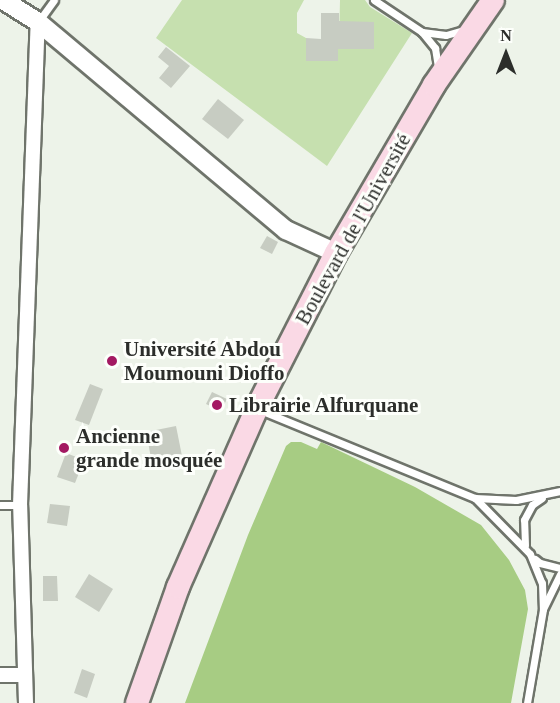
<!DOCTYPE html>
<html>
<head>
<meta charset="utf-8">
<style>
  body { margin:0 }
  #map { position:relative; width:560px; height:703px; overflow:hidden; background:#edf3e9; font-family:"Times New Roman",serif }
  div>[style] { position:absolute }
  .green>* { inset:0; background:#c6e0af }
  .forest>* { inset:0; background:#a7cc83 }
  .building>* { inset:0; background:#c7ccc2 }
  .roads { filter:drop-shadow(2px 0 #6f746b) drop-shadow(-2px 0 #6f746b) drop-shadow(0 2px #6f746b) drop-shadow(0 -2px #6f746b) }
  .service>* { height:7px; margin:-3.5px; padding:0 3.5px; transform-origin:3.5px; border-radius:3.5px; background:#fff }
  .minor>* { height:14px; margin:-7px; padding:0 7px; transform-origin:7px; border-radius:7px; background:#fff }
  .tertiary>* { height:18px; margin:-9px; padding:0 9px; transform-origin:9px; border-radius:9px; background:#fff }
  .primary>* { height:22px; margin:-11px; padding:0 11px; transform-origin:11px; border-radius:11px; background:#fad9e5 }
  .dots>* { width:16px; height:16px; translate:-50% -50%; box-sizing:border-box; border:3px solid #fdfffb; border-radius:50% }
  span { translate:-50% -50%; white-space:nowrap; text-align:center; line-height:1.15; -webkit-text-stroke:6px #fdfffb; paint-order:stroke }
  .street-label { font-size:21px; color:#2c2e2b }
  .poi-label { font-size:21px; color:#2c2e2b; font-weight:700 }
  .left { translate:0 -50%; text-align:left }
  .north { position:absolute; left:476px; top:24px; width:60px; height:60px; -webkit-text-stroke:4px #fdfffb; paint-order:stroke; rotate:0deg; font-size:16px; font-weight:700; line-height:24px; text-align:center; color:#2c2e2b }
  .north::after { content:''; display:block; margin:auto; width:21px; height:27px; background:#2c2e2b; clip-path:polygon(50% 0,100% 100%,50% 72%,0 100%) }
</style>
</head>
<body>
<div id="map">
  <div class="green">
    <i style="clip-path:polygon(182px 0,304px 0,297px 13px,297px 33px,306px 38px,306px 61px,338px 61px,338px 49px,374px 49px,374px 22px,339px 44px,340px 0,365px 0,370px 7px,412px 33px,327px 166px,156px 38px)"></i>
  </div>
  <div class="forest">
    <i style="clip-path:polygon(291px 442px,301px 442px,317px 449px,321px 442px,415px 487px,481px 525px,509px 560px,525px 590px,528px 609px,511px 703px,185px 703px,248px 535px,286px 446px)"></i>
  </div>
  <div class="building">
    <i style="clip-path:polygon(321px 13px,339px 13px,339px 21px,374px 22px,374px 49px,338px 49px,338px 61px,306px 61px,306px 38px,321px 39px)"></i>
    <i style="clip-path:polygon(166px 47px,190px 66px,171px 88px,159px 78px,169px 66px,158px 57px)"></i>
    <i style="clip-path:polygon(218px 99px,244px 120px,228px 139px,202px 119px)"></i>
    <i style="clip-path:polygon(267px 236px,278px 242px,272px 254px,260px 248px)"></i>
    <i style="clip-path:polygon(90px 384px,103px 389px,89px 425px,75px 420px)"></i>
    <i style="clip-path:polygon(212px 392px,227px 399px,221px 411px,206px 404px)"></i>
    <i style="clip-path:polygon(176px 426px,183px 461px,153px 468px,146px 432px)"></i>
    <i style="clip-path:polygon(66px 453px,84px 460px,75px 483px,57px 477px)"></i>
    <i style="clip-path:polygon(50px 504px,70px 506px,67px 526px,47px 523px)"></i>
    <i style="clip-path:polygon(89px 574px,113px 589px,99px 612px,75px 597px)"></i>
    <i style="clip-path:polygon(43px 576px,57px 576px,58px 601px,43px 601px)"></i>
    <i style="clip-path:polygon(82px 669px,95px 674px,87px 698px,74px 693px)"></i>
  </div>
  <div class="roads">
    <div class="service">
      <i style="left:374px;top:0;width:58px;rotate:33.7deg"></i>
      <i style="left:422px;top:32px;width:21px;rotate:51deg"></i>
      <i style="left:435px;top:48px;width:20px;rotate:81deg"></i>
      <i style="left:38px;top:22px;width:27px;rotate:-54deg"></i>
      <i style="left:422px;top:32px;width:24px;rotate:7deg"></i>
      <i style="left:446px;top:35px;width:18px;rotate:-16deg"></i>
      <i style="left:260px;top:410px;width:232px;rotate:22.3deg"></i>
      <i style="left:475px;top:498px;width:41px;rotate:2.8deg"></i>
      <i style="left:516px;top:500px;width:45px;rotate:-11.6deg"></i>
      <i style="left:475px;top:498px;width:78px;rotate:45.5deg"></i>
      <i style="left:530px;top:554px;width:31px;rotate:68deg"></i>
      <i style="left:542px;top:583px;width:26px;rotate:88deg"></i>
      <i style="left:0;top:505px;width:20px"></i>
      <i style="left:525px;top:545px;width:25px;rotate:-92deg"></i>
      <i style="left:524px;top:520px;width:17px;rotate:-62deg"></i>
      <i style="left:532px;top:505px;width:12px;rotate:-35deg"></i>
      <i style="left:535px;top:559px;width:6px;rotate:39deg"></i>
      <i style="left:540px;top:563px;width:21px;rotate:14deg"></i>
      <i style="left:527px;top:703px;width:95px;rotate:-80.3deg"></i>
      <i style="left:543px;top:609px;width:39px;rotate:-64deg"></i>
    </div>
    <div class="minor">
      <i style="left:0;top:675px;width:24px"></i>
      <i style="left:26px;top:703px;width:198px;rotate:-91.7deg"></i>
      <i style="left:20px;top:505px;width:483px;rotate:-87.9deg"></i>
    </div>
    <div class="tertiary">
      <i style="left:3px;top:0;width:41px;rotate:32.2deg"></i>
      <i style="left:38px;top:22px;width:324px;rotate:40deg"></i>
      <i style="left:286px;top:230px;width:55px;rotate:24.7deg"></i>
    </div>
    <div class="primary">
      <i style="left:137px;top:703px;width:123px;rotate:-70.5deg"></i>
      <i style="left:178px;top:587px;width:196px;rotate:-66.2deg"></i>
      <i style="left:257px;top:408px;width:174px;rotate:-63deg"></i>
      <i style="left:336px;top:253px;width:194px;rotate:-59.7deg"></i>
      <i style="left:434px;top:85px;width:103px;rotate:-55.2deg"></i>
    </div>
  </div>
  <div class="dots">
    <i style="left:112px;top:361px;background:#a31962"></i>
    <i style="left:217px;top:405px;background:#a31962"></i>
    <i style="left:64px;top:448px;background:#a31962"></i>
  </div>
  <div class="street-label">
    <span style="left:353px;top:229px;rotate:-61deg">Boulevard de l'Université</span>
  </div>
  <div class="poi-label">
    <span class="left" style="left:124px;top:361px">Université Abdou<br>Moumouni Dioffo</span>
    <span class="left" style="left:229px;top:405px">Librairie Alfurquane</span>
    <span class="left" style="left:76px;top:448px">Ancienne<br>grande mosquée</span>
  </div>
  <div class="north">N</div>
</div>
</body>
</html>
